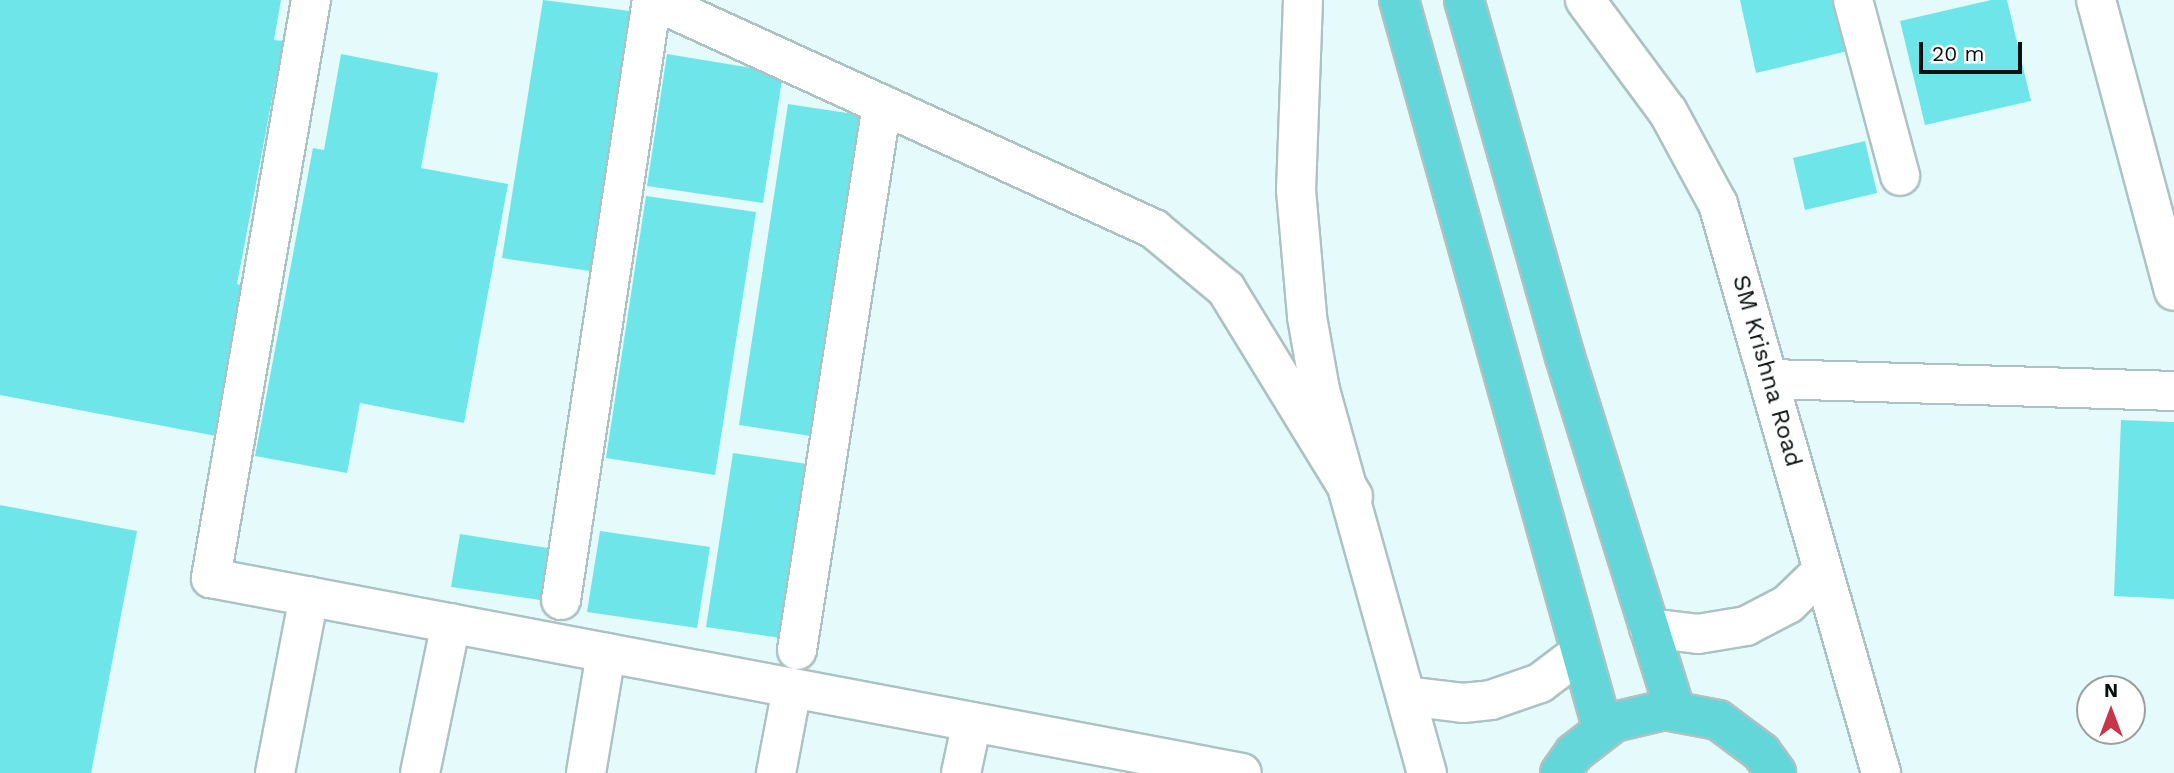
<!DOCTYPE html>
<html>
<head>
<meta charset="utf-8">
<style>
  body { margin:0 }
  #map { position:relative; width:2174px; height:773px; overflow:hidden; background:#e5fbfb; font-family:"Work Sans",sans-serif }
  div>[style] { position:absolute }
  .building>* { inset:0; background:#6ee6e9 }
  .roads { filter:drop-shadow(2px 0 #adc2c2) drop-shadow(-2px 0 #adc2c2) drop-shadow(0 2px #adc2c2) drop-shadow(0 -2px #adc2c2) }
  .minor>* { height:38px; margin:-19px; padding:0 19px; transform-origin:19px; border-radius:19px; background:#fff }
  .highway>* { height:38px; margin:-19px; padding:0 19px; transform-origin:19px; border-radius:19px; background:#63d6d9 }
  span { translate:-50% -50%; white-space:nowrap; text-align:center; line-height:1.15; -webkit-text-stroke:5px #fff; paint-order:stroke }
  .street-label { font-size:24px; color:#081010 }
  .north { position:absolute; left:2076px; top:675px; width:70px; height:70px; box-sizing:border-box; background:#fff; border:2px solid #9c9f9f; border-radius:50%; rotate:0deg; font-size:19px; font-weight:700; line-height:28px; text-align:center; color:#081010 }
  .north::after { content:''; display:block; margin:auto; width:24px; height:32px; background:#c63649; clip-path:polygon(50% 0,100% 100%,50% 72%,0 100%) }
  .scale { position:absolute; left:1919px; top:42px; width:103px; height:32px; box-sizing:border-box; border:4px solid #081010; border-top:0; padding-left:9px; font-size:21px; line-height:24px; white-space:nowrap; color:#081010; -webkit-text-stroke:5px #fff; paint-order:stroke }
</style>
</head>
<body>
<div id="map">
  <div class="building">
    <i style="clip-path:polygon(0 0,281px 0,274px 40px,283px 41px,237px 284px,245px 286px,216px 436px,0 395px)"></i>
    <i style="clip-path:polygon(543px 0,630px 11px,590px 271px,502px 258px)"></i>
    <i style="clip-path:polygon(1740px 0,1840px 0,1852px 50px,1756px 73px)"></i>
    <i style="clip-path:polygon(1991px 0,2007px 0,2031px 101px,1925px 125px,1900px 21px)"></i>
    <i style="clip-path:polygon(341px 54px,438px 73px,421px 168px,508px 184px,464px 423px,360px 403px,347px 473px,255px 456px,313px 148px,324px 150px)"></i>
    <i style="clip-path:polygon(667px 54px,783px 73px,763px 203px,647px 186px)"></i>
    <i style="clip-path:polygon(788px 104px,867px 116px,817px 437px,739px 425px)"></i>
    <i style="clip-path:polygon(1865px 141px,1877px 193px,1805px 210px,1793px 158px)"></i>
    <i style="clip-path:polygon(646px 196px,756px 212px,715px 475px,606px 458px)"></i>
    <i style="clip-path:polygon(2121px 420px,2174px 422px,2174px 599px,2114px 596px)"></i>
    <i style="clip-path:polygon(733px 453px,814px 465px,787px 639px,706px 627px)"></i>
    <i style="clip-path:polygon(0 505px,137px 531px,91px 773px,0 773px)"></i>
    <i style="clip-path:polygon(600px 531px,710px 547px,697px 628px,587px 612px)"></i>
    <i style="clip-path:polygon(460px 534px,548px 548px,540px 600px,451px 587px)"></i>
  </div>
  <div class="roads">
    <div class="minor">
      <i style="left:311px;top:0;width:587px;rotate:99.82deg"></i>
      <i style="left:211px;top:578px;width:1049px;rotate:10.71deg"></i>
      <i style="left:653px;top:0;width:551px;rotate:24.56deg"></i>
      <i style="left:1154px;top:229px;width:94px;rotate:39.8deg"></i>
      <i style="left:1226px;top:289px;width:243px;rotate:58.5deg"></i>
      <i style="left:1303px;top:0;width:190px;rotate:92.1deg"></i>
      <i style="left:1296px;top:190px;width:127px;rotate:85deg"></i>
      <i style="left:1307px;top:317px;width:74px;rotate:79.9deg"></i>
      <i style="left:1320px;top:390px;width:398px;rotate:74.4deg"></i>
      <i style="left:1585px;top:0;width:139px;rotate:53.5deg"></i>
      <i style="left:1668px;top:112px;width:105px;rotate:61.5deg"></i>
      <i style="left:1718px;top:204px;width:592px;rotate:74.01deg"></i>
      <i style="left:1853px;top:0;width:182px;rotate:75deg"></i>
      <i style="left:2096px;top:0;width:301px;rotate:75deg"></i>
      <i style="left:1771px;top:379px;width:403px;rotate:1.7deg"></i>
      <i style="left:561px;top:600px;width:607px;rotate:-81.38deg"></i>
      <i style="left:1649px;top:628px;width:49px;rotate:7deg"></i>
      <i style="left:1698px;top:634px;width:49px;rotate:-9.5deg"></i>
      <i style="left:1746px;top:626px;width:47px;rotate:-27.6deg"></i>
      <i style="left:1788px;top:604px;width:47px;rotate:-44.1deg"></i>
      <i style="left:797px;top:650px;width:552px;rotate:-81.14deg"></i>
      <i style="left:1406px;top:696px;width:57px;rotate:7deg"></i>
      <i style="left:1463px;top:703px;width:28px;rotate:-6deg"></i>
      <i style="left:1491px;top:700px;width:52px;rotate:-19.1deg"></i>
      <i style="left:1540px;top:683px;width:51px;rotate:-37.1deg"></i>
      <i style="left:275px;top:773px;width:180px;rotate:-79.1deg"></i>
      <i style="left:420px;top:773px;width:153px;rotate:-78.3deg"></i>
      <i style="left:586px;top:773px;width:122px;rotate:-80.5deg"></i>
      <i style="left:776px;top:773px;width:86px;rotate:-79.3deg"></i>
      <i style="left:961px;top:773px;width:52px;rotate:-77.8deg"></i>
    </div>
    <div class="highway">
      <i style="left:1399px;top:0;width:758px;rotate:74.39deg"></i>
      <i style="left:1464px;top:0;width:371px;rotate:74.2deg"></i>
      <i style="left:1565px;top:357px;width:371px;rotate:72.7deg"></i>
      <i style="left:1560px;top:773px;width:24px;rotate:-55deg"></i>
      <i style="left:1574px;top:753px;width:51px;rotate:-37.8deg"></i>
      <i style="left:1614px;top:722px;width:52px;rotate:-13.2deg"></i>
      <i style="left:1665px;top:710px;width:54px;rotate:10.7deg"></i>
      <i style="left:1718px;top:720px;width:54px;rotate:36.7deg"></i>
      <i style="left:1761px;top:752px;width:26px;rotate:54deg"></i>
    </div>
  </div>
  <div class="street-label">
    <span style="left:1767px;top:371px;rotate:74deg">SM Krishna Road</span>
  </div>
  <div class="north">N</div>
  <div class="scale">20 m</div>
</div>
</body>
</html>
